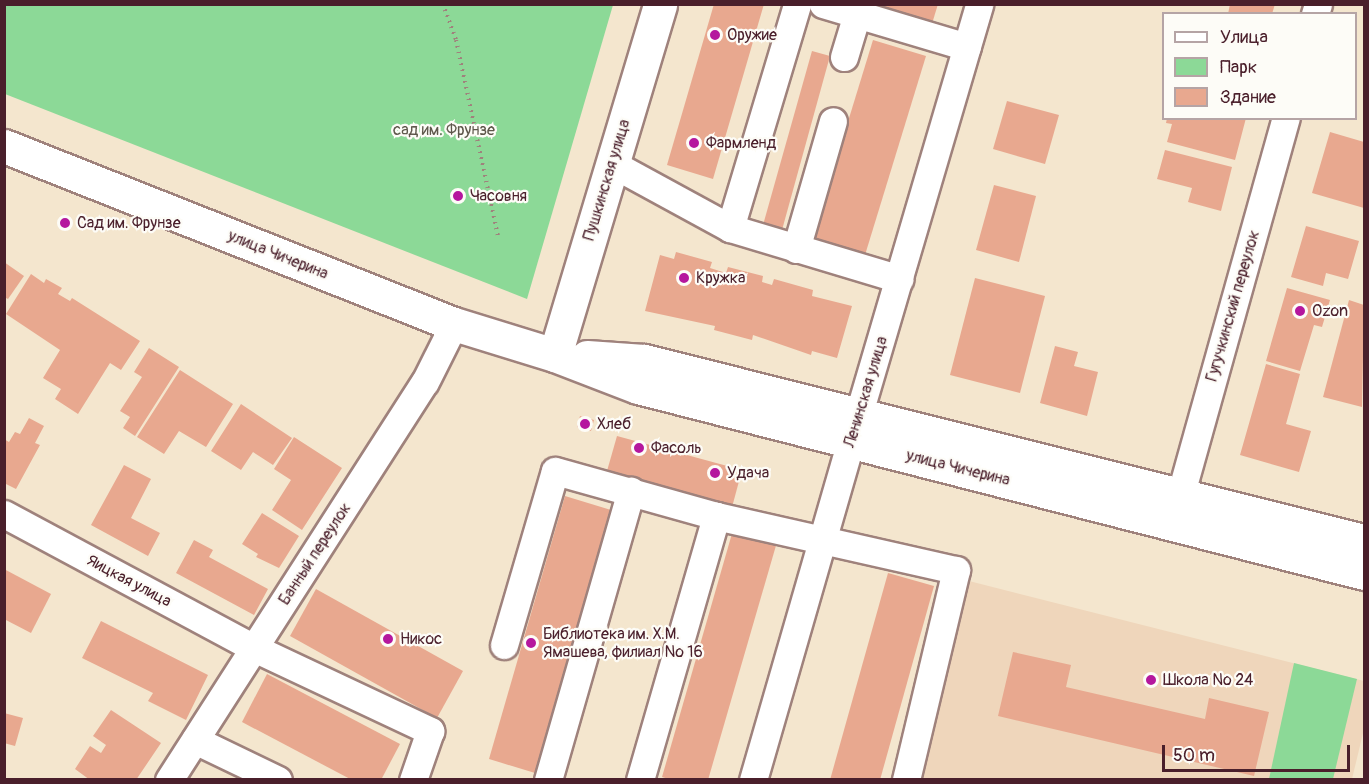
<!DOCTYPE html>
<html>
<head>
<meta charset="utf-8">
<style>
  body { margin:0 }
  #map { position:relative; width:1369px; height:784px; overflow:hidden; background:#f4e6ce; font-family:Pangolin,sans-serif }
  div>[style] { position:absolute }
  .built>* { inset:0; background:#efd6bb }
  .green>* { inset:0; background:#8cd997 }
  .building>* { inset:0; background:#e8a88f }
  .path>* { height:4px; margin-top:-2px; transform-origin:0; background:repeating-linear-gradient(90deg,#9f827c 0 1.5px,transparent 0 6px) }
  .roads { filter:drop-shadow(2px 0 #9f827c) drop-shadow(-2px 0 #9f827c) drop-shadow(0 2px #9f827c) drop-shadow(0 -2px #9f827c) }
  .minor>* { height:27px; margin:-13.5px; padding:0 13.5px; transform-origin:13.5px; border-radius:13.5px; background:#fff }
  .major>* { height:33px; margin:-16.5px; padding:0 16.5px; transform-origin:16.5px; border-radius:16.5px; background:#fff }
  .dots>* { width:16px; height:16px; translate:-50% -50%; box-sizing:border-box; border:3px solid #fdfcf7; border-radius:50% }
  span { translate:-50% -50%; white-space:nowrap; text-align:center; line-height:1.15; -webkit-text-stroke:4.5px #fdfcf7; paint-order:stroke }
  .poi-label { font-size:16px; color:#4a1f2b }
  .left { translate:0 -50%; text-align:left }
  .park-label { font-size:16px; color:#5e574b }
  .street-label { font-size:16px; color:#4a1f2b }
  .frame { position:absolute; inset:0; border:6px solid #4a1f2b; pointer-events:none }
  .legend { position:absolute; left:1162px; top:12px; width:195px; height:108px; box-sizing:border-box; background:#fdfcf7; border:2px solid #b5a4a5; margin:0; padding:8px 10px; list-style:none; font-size:18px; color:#4a1f2b }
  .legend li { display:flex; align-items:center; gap:12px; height:30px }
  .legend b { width:30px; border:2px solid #b5a4a5 }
  .scale { position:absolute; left:1162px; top:745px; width:188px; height:27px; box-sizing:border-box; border:3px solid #4a1f2b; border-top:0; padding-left:8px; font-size:18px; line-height:21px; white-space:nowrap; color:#4a1f2b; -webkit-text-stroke:4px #fdfcf7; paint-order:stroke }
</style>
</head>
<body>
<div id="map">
  <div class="built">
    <i style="clip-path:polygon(969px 581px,1364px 681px,1364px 729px,1352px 779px,913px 780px)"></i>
  </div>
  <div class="green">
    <i style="clip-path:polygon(4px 5px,5px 4px,613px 5px,527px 299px,5px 94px)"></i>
    <i style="clip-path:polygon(1294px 663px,1357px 679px,1333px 779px,1269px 779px)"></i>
  </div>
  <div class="building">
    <i style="clip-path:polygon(714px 4px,764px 4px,713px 179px,667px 165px)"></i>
    <i style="clip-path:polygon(882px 4px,938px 4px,931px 27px,880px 12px)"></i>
    <i style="clip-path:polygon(1230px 4px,1275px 4px,1272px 14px,1228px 14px)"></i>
    <i style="clip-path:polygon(873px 40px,926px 56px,865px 255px,812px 239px)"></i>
    <i style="clip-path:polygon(812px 51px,830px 56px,782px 230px,763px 225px)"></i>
    <i style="clip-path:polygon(1007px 101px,1059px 115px,1045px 164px,993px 149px)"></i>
    <i style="clip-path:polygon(1167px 118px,1246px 118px,1235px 160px,1167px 142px,1172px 124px,1166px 123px)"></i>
    <i style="clip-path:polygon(1330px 132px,1364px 142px,1364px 208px,1312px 193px)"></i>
    <i style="clip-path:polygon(1165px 150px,1232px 167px,1221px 211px,1188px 202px,1192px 188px,1157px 179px)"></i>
    <i style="clip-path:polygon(994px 185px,1036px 196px,1019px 262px,976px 250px)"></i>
    <i style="clip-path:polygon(1306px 226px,1359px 241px,1348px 279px,1326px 273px,1323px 286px,1291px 277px)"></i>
    <i style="clip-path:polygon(676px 252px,712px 262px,710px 268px,726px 273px,728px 267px,763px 276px,762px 282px,772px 285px,774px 279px,813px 290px,812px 296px,852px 306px,837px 358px,812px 351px,811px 355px,753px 335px,752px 340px,714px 330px,715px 326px,645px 311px,660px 255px,674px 259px)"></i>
    <i style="clip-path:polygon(4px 262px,24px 276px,8px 299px,4px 297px)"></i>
    <i style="clip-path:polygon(31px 274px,44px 283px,46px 279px,62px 288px,58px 294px,70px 301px,72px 298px,140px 341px,121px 370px,110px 363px,78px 414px,55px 399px,61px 389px,43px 378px,60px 350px,6px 314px)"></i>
    <i style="clip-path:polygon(975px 278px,1045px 296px,1020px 393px,950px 375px)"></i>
    <i style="clip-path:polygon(1287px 288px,1330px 300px,1322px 327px,1314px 325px,1300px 371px,1266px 361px)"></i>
    <i style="clip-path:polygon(1349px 300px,1364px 305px,1362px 407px,1323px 397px)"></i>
    <i style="clip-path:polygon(1055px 346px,1078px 352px,1074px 366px,1098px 372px,1087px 416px,1040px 403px)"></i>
    <i style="clip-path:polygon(149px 348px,179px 367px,135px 436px,123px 428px,130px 417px,120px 411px,142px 377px,134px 372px)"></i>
    <i style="clip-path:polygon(1266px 364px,1300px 374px,1286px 424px,1311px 431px,1299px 472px,1240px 455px)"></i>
    <i style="clip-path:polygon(180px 370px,233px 404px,206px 447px,179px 431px,164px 454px,137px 437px)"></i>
    <i style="clip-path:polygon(241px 404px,292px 438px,273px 465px,253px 452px,241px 470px,211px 451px)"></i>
    <i style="clip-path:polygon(580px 416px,594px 420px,591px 431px,577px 427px)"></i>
    <i style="clip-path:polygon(29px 418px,44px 426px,35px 443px,40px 445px,16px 489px,4px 483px,4px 439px,9px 442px,15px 432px,20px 434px)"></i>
    <i style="clip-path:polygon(617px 436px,742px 470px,731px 511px,605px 478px)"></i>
    <i style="clip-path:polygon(294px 437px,342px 468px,302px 530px,272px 510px,291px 480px,274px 469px)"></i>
    <i style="clip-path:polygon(124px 465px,151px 479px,131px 518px,160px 533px,148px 556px,91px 525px)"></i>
    <i style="clip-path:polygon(565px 496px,611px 510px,535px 773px,489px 759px)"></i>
    <i style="clip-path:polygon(262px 513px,299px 536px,279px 568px,256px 557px,258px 554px,242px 544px)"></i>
    <i style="clip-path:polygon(733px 530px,777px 542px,708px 780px,672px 780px,662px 777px)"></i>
    <i style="clip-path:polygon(194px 540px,213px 550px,209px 557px,268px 589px,254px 615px,176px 573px)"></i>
    <i style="clip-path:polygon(4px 569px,51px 594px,31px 633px,4px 619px)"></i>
    <i style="clip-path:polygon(888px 573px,934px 586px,880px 780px,830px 780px)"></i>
    <i style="clip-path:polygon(316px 589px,463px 671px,437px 718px,290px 636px)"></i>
    <i style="clip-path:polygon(101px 621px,208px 675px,186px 720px,148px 701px,153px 693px,82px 658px)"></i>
    <i style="clip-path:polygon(1013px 652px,1071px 665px,1066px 687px,1205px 719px,1209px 698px,1269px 712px,1254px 776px,998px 716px)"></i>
    <i style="clip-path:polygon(267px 674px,400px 744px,381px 780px,352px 780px,242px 722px)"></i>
    <i style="clip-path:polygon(111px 710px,161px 743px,136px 780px,90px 780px,75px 769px,90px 746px,101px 753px,106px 745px,93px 736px)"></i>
    <i style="clip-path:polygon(4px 713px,23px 718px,15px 746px,4px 743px)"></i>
  </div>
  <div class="path">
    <i style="left:443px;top:4px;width:38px;rotate:70deg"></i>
    <i style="left:456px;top:40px;width:200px;rotate:77.9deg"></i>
  </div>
  <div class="roads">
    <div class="minor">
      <i style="left:823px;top:4px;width:150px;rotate:16.6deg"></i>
      <i style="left:1315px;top:14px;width:10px;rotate:-73deg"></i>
      <i style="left:844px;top:57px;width:45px;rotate:-73.2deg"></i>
      <i style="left:611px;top:163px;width:136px;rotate:28.6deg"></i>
      <i style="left:730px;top:228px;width:177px;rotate:16.7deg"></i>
      <i style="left:730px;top:228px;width:234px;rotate:-73.3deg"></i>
      <i style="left:796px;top:249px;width:133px;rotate:-73.9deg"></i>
      <i style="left:859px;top:413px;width:426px;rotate:-73.6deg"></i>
      <i style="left:1181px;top:493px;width:389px;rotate:-74.4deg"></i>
      <i style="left:4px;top:514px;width:284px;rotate:28.2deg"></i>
      <i style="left:254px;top:648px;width:195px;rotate:25.2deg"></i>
      <i style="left:430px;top:731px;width:52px;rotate:109.1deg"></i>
      <i style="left:504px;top:645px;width:181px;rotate:-73.7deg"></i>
      <i style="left:555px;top:471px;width:167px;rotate:15.6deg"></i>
      <i style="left:716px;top:516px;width:246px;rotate:12.7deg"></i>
      <i style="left:956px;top:570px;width:216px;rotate:103.4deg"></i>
      <i style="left:195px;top:740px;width:92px;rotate:25.7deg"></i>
      <i style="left:169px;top:780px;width:473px;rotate:-57.3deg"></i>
      <i style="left:425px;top:382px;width:65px;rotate:-63.4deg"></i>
      <i style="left:548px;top:780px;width:301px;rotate:-74deg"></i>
      <i style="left:640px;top:780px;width:275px;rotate:-73.9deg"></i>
      <i style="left:753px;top:780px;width:354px;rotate:-73.9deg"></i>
    </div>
    <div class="major">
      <i style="left:4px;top:146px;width:484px;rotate:21.6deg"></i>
      <i style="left:454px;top:324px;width:106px;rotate:17.1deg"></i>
      <i style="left:555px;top:355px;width:89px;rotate:21.1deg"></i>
      <i style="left:638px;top:387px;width:749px;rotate:14.37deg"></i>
      <i style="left:555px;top:355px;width:366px;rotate:-73.3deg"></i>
      <i style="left:587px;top:357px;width:57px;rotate:4deg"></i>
      <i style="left:644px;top:361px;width:742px;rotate:14.04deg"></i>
    </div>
  </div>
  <div class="dots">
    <i style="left:715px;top:35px;background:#b5179e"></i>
    <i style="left:694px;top:143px;background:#b5179e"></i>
    <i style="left:458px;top:196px;background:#b5179e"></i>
    <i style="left:65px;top:223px;background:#b5179e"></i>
    <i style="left:684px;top:278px;background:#b5179e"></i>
    <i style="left:1300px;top:311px;background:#b5179e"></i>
    <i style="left:585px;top:424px;background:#b5179e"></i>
    <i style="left:639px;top:448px;background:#b5179e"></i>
    <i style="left:715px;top:473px;background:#b5179e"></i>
    <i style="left:388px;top:639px;background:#b5179e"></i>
    <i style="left:531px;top:643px;background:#b5179e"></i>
    <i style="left:1151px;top:680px;background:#b5179e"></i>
  </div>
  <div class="poi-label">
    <span class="left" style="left:727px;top:35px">Оружие</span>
    <span class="left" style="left:706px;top:143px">Фармленд</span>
    <span class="left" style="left:470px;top:196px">Часовня</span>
    <span class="left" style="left:77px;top:223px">Сад им. Фрунзе</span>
    <span class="left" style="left:696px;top:278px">Кружка</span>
    <span class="left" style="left:1312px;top:311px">Ozon</span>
    <span class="left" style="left:597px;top:424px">Хлеб</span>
    <span class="left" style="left:651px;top:448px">Фасоль</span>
    <span class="left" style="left:727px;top:473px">Удача</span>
    <span class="left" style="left:543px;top:643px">Библиотека им. Х.М.<br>Ямашева, филиал № 16</span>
    <span class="left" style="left:400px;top:639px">Никос</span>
    <span class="left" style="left:1163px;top:680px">Школа № 24</span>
  </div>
  <div class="park-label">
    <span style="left:444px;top:130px">сад им. Фрунзе</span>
  </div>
  <div class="street-label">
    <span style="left:607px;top:180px;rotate:-73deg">Пушкинская улица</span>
    <span style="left:278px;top:255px;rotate:22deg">улица Чичерина</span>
    <span style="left:1233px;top:306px;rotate:-74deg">Гугучкинский переулок</span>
    <span style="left:866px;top:392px;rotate:-73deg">Ленинская улица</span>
    <span style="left:958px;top:468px;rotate:14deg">улица Чичерина</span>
    <span style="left:315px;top:554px;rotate:-57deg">Банный переулок</span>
    <span style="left:129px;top:581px;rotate:28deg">Яицкая улица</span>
  </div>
  <div class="frame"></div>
  <ul class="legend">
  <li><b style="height:8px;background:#fff"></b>Улица</li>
  <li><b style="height:16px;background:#8cd997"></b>Парк</li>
  <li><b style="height:16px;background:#e8a88f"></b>Здание</li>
  </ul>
  <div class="scale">50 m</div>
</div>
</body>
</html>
